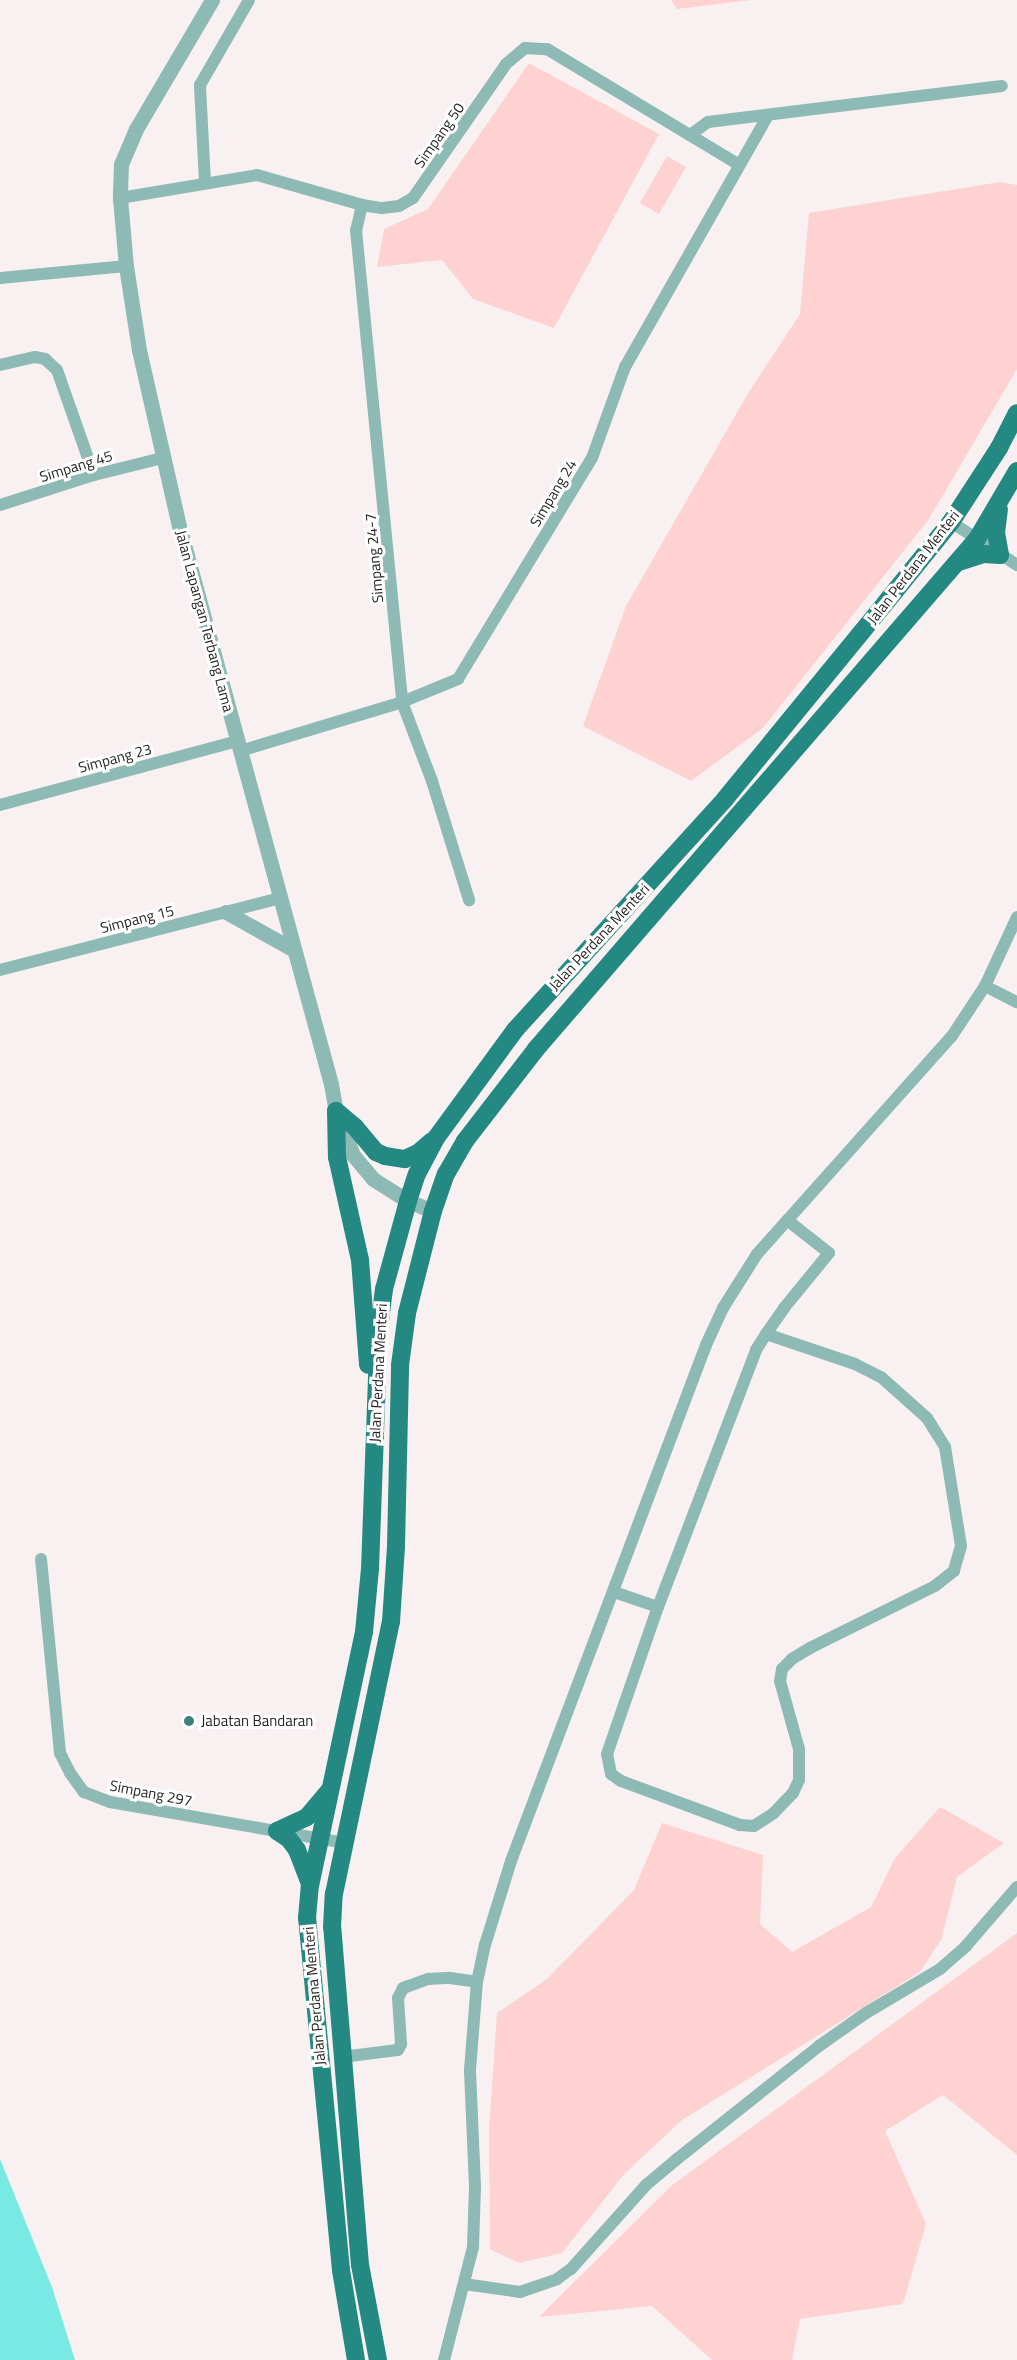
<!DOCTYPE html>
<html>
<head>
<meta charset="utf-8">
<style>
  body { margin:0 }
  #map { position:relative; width:1017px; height:2360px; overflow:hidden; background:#f9f1f1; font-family:"Titillium Web",sans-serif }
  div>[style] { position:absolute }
  .green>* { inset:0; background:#fed2d1 }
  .water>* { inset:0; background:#79eae3 }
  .minor>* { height:12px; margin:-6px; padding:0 6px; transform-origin:6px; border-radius:6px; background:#8ebab6 }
  .tertiary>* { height:15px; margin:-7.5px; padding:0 7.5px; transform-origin:7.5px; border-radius:7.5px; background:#8ebab6 }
  .primary>* { height:18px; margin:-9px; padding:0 9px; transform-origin:9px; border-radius:9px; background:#248983 }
  .dots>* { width:16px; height:16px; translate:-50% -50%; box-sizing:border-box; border:3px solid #fff; border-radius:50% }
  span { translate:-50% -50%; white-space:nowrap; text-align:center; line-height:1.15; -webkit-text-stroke:6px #fff; paint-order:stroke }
  .street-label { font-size:15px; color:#282525 }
  .poi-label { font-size:15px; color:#282525 }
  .left { translate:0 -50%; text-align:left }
</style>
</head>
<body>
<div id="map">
  <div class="green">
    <i style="clip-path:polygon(671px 0,752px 0,677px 9px)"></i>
    <i style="clip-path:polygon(529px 63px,659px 134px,554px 328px,473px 299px,442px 260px,377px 267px,384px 229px,428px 209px)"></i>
    <i style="clip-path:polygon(667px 156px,686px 167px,659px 214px,640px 203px)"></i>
    <i style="clip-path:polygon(1000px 182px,1017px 185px,1017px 369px,929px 519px,763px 728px,691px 781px,583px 726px,626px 606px,747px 395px,800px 314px,809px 213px)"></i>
    <i style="clip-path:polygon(940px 1807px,1004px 1843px,957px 1877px,941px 1940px,920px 1972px,682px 2120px,625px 2173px,562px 2253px,519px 2263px,490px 2249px,489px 2130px,497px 2013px,547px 1979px,634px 1890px,662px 1823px,763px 1855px,760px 1924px,792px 1952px,871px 1907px,895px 1858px)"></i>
    <i style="clip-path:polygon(1017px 1933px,1017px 2155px,943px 2095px,885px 2131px,926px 2224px,903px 2304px,800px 2319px,792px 2360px,712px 2360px,652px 2306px,539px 2317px,671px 2186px)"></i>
  </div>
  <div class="water">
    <i style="clip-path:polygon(0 2159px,52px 2287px,75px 2360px,0 2360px)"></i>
  </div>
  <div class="minor">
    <i style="left:690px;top:135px;width:22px;rotate:-36deg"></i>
    <i style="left:708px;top:122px;width:296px;rotate:-7deg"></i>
    <i style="left:205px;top:182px;width:97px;rotate:-93deg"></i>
    <i style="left:200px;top:85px;width:98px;rotate:-60deg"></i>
    <i style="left:120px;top:198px;width:139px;rotate:-9.5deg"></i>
    <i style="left:257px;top:175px;width:109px;rotate:15.9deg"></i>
    <i style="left:362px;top:205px;width:20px;rotate:9deg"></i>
    <i style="left:382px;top:208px;width:17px;rotate:-7deg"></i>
    <i style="left:399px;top:206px;width:16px;rotate:-30deg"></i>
    <i style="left:413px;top:198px;width:163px;rotate:-55.2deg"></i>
    <i style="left:506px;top:64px;width:25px;rotate:-40deg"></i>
    <i style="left:525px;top:48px;width:22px;rotate:3deg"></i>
    <i style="left:547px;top:49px;width:224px;rotate:31.1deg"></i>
    <i style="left:362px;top:205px;width:26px;rotate:103deg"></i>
    <i style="left:356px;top:230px;width:474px;rotate:84.4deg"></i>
    <i style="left:402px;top:702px;width:85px;rotate:69.2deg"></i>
    <i style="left:432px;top:781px;width:125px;rotate:72.7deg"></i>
    <i style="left:0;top:278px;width:127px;rotate:-5.4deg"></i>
    <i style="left:0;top:365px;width:36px;rotate:-13deg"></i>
    <i style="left:35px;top:357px;width:10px;rotate:11deg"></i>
    <i style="left:45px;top:359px;width:16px;rotate:43deg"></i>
    <i style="left:57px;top:370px;width:111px;rotate:70.6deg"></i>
    <i style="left:0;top:505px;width:99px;rotate:-17.7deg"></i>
    <i style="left:94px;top:475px;width:70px;rotate:-14deg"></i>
    <i style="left:951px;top:522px;width:79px;rotate:33.1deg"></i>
    <i style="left:240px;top:751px;width:169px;rotate:-16.8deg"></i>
    <i style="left:402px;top:702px;width:61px;rotate:-22.3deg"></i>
    <i style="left:458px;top:679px;width:258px;rotate:-58.8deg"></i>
    <i style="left:592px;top:458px;width:97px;rotate:-70.1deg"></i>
    <i style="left:625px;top:367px;width:290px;rotate:-60.4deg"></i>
    <i style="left:0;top:805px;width:245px;rotate:-15.1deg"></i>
    <i style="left:0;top:970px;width:289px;rotate:-14.4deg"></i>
    <i style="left:985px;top:986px;width:36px;rotate:27deg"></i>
    <i style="left:766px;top:1334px;width:94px;rotate:18.6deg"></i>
    <i style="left:855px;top:1364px;width:29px;rotate:27deg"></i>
    <i style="left:881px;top:1377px;width:62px;rotate:41.7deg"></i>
    <i style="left:927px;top:1418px;width:34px;rotate:58deg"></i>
    <i style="left:945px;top:1447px;width:100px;rotate:80.8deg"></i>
    <i style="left:961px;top:1546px;width:26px;rotate:106deg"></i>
    <i style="left:954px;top:1571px;width:24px;rotate:142deg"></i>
    <i style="left:935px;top:1586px;width:140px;rotate:153.6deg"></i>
    <i style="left:810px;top:1648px;width:21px;rotate:149deg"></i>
    <i style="left:792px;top:1659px;width:14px;rotate:135deg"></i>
    <i style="left:782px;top:1669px;width:12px;rotate:99deg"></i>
    <i style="left:780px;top:1681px;width:71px;rotate:74.4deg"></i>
    <i style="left:799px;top:1749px;width:31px;rotate:90deg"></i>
    <i style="left:799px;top:1780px;width:14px;rotate:115deg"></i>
    <i style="left:793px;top:1793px;width:28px;rotate:134deg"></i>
    <i style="left:774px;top:1813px;width:24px;rotate:147deg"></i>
    <i style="left:754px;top:1826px;width:14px;rotate:-176deg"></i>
    <i style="left:740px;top:1825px;width:127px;rotate:-159.7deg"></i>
    <i style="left:621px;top:1781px;width:12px;rotate:-145deg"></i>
    <i style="left:611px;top:1774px;width:20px;rotate:-101deg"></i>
    <i style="left:607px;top:1754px;width:156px;rotate:-70.9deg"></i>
    <i style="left:658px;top:1607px;width:275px;rotate:-69.1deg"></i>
    <i style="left:756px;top:1350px;width:19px;rotate:-58deg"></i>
    <i style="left:766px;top:1334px;width:32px;rotate:-55deg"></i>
    <i style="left:784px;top:1308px;width:71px;rotate:-50.7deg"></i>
    <i style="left:829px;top:1253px;width:53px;rotate:-141.8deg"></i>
    <i style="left:41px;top:1559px;width:195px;rotate:84.4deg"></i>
    <i style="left:60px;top:1753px;width:22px;rotate:63deg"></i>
    <i style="left:70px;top:1773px;width:24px;rotate:54deg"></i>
    <i style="left:84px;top:1792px;width:28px;rotate:21deg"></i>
    <i style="left:110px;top:1802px;width:238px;rotate:9.9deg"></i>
    <i style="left:614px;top:1592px;width:46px;rotate:18.8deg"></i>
    <i style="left:342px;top:2057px;width:56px;rotate:-7.1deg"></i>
    <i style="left:398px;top:2050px;width:7px;rotate:-63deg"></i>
    <i style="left:401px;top:2044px;width:46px;rotate:-93.7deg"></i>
    <i style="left:398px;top:1998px;width:11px;rotate:-63deg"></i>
    <i style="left:403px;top:1988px;width:27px;rotate:-20deg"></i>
    <i style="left:428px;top:1979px;width:22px;rotate:-3deg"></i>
    <i style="left:450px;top:1978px;width:27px;rotate:8deg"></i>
    <i style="left:464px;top:2284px;width:57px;rotate:8.1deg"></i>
    <i style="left:520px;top:2292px;width:39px;rotate:-19deg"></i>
    <i style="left:557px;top:2279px;width:17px;rotate:-36deg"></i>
    <i style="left:571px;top:2269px;width:113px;rotate:-48.2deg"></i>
    <i style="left:646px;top:2185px;width:40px;rotate:-40deg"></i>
    <i style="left:677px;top:2159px;width:181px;rotate:-38.5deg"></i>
    <i style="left:819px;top:2046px;width:57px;rotate:-35.1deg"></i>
    <i style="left:866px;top:2013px;width:86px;rotate:-30.7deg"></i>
    <i style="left:940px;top:1969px;width:35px;rotate:-41deg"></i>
    <i style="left:966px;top:1946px;width:78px;rotate:-49.2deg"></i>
    <i style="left:444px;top:2360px;width:117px;rotate:-75.6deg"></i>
    <i style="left:473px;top:2247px;width:61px;rotate:-88.1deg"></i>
    <i style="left:475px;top:2186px;width:116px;rotate:-92.5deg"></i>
    <i style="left:470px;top:2070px;width:88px;rotate:-85.5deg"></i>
    <i style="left:477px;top:1982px;width:38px;rotate:-78deg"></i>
    <i style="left:485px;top:1945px;width:88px;rotate:-72.8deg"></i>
    <i style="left:511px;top:1861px;width:552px;rotate:-69.3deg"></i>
    <i style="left:706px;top:1345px;width:41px;rotate:-65.3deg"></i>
    <i style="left:723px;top:1308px;width:64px;rotate:-57.8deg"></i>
    <i style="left:757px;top:1254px;width:292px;rotate:-48.2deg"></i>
    <i style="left:952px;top:1036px;width:60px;rotate:-56.6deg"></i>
    <i style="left:985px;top:986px;width:76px;rotate:-65.1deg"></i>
  </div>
  <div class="tertiary">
    <i style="left:212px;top:0;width:150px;rotate:120.5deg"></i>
    <i style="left:136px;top:129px;width:38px;rotate:113deg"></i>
    <i style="left:121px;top:164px;width:34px;rotate:92deg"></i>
    <i style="left:120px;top:198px;width:68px;rotate:85deg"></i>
    <i style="left:126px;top:266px;width:85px;rotate:81.2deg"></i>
    <i style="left:139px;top:350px;width:180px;rotate:77.2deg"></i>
    <i style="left:179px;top:526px;width:578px;rotate:74.76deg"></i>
    <i style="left:331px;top:1084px;width:27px;rotate:80deg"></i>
    <i style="left:336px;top:1111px;width:47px;rotate:68.9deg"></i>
    <i style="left:353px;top:1155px;width:31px;rotate:50deg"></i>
    <i style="left:373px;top:1179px;width:41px;rotate:32.2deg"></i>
    <i style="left:408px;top:1201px;width:27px;rotate:22deg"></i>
    <i style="left:226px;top:912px;width:78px;rotate:29.2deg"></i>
  </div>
  <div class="primary">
    <i style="left:959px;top:562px;width:26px;rotate:-18deg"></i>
    <i style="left:984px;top:554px;width:16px;rotate:4deg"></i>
    <i style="left:1000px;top:555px;width:22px;rotate:-100deg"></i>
    <i style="left:996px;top:533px;width:24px;rotate:-83deg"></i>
    <i style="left:336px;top:1111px;width:46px;rotate:88.8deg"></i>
    <i style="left:337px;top:1157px;width:106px;rotate:77.4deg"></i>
    <i style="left:360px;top:1260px;width:105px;rotate:85.6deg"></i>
    <i style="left:336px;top:1111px;width:25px;rotate:40deg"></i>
    <i style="left:355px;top:1127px;width:33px;rotate:50deg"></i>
    <i style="left:376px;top:1152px;width:10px;rotate:24deg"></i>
    <i style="left:385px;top:1156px;width:20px;rotate:9deg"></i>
    <i style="left:405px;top:1159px;width:14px;rotate:-25deg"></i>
    <i style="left:418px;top:1153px;width:18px;rotate:-41deg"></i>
    <i style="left:277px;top:1831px;width:33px;rotate:-25deg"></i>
    <i style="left:307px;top:1817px;width:34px;rotate:-50deg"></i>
    <i style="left:277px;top:1831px;width:14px;rotate:34deg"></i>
    <i style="left:289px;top:1839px;width:14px;rotate:54deg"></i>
    <i style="left:297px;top:1850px;width:36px;rotate:69deg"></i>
    <i style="left:356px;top:2360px;width:91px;rotate:-99.5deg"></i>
    <i style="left:341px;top:2270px;width:354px;rotate:-95.5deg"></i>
    <i style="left:307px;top:1918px;width:32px;rotate:-85deg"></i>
    <i style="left:310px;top:1886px;width:260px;rotate:-78deg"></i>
    <i style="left:364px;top:1632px;width:63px;rotate:-84.6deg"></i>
    <i style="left:370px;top:1569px;width:240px;rotate:-87.9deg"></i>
    <i style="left:379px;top:1329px;width:40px;rotate:-82.9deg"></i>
    <i style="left:384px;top:1289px;width:91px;rotate:-74.7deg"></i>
    <i style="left:408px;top:1201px;width:28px;rotate:-72deg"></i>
    <i style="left:417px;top:1174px;width:41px;rotate:-62.2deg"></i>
    <i style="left:436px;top:1138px;width:134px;rotate:-53.8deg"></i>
    <i style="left:515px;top:1030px;width:312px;rotate:-47.7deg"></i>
    <i style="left:725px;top:799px;width:256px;rotate:-50.7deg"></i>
    <i style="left:887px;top:601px;width:102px;rotate:-51deg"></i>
    <i style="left:951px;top:522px;width:88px;rotate:-57deg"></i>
    <i style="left:999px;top:448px;width:39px;rotate:-63deg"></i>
    <i style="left:378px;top:2360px;width:97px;rotate:-100.7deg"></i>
    <i style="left:360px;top:2265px;width:339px;rotate:-94.7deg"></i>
    <i style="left:332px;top:1927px;width:33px;rotate:-87deg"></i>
    <i style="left:334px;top:1894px;width:278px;rotate:-78.2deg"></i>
    <i style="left:391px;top:1622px;width:76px;rotate:-86.2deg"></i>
    <i style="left:396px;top:1546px;width:181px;rotate:-88.7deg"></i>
    <i style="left:400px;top:1365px;width:52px;rotate:-82.3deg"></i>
    <i style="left:407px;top:1313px;width:105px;rotate:-75.7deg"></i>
    <i style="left:433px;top:1211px;width:39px;rotate:-71deg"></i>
    <i style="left:446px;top:1174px;width:38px;rotate:-60deg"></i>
    <i style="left:465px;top:1141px;width:116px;rotate:-52.3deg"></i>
    <i style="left:536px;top:1049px;width:674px;rotate:-49.15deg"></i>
    <i style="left:977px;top:539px;width:79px;rotate:-59.5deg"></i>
  </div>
  <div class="dots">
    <i style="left:189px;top:1721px;background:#3a827d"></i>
  </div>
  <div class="street-label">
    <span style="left:439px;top:135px;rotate:-55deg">Simpang 50</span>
    <span style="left:76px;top:466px;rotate:-17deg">Simpang 45</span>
    <span style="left:553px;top:493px;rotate:-59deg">Simpang 24</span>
    <span style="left:374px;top:558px;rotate:-95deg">Simpang 24-7</span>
    <span style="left:913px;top:567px;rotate:-52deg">Jalan Perdana Menteri</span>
    <span style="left:205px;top:621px;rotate:75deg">Jalan Lapangan Terbang Lama</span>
    <span style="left:115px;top:758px;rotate:-15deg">Simpang 23</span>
    <span style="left:137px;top:919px;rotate:-14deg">Simpang 15</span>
    <span style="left:599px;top:937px;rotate:-47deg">Jalan Perdana Menteri</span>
    <span style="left:378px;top:1373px;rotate:-87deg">Jalan Perdana Menteri</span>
    <span style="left:151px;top:1793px;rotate:11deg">Simpang 297</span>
    <span style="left:314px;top:1996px;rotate:-95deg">Jalan Perdana Menteri</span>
  </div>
  <div class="poi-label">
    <span class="left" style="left:201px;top:1721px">Jabatan Bandaran</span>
  </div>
</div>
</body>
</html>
